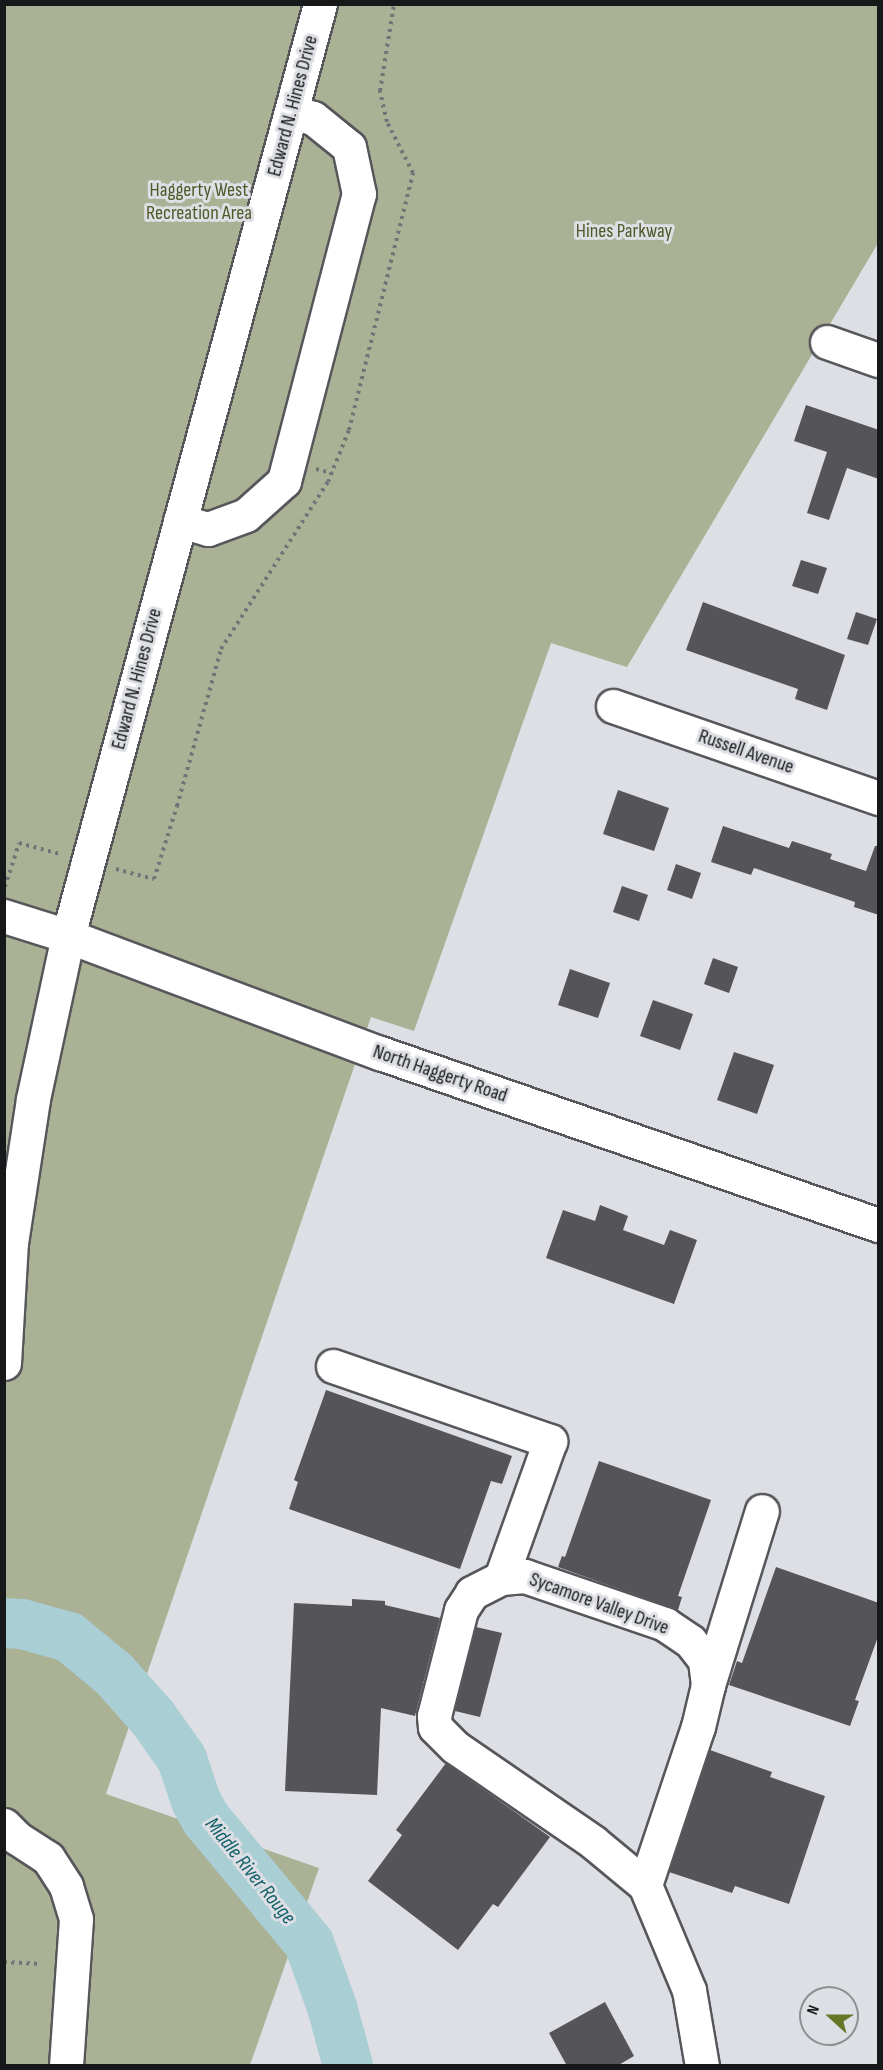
<!DOCTYPE html>
<html>
<head>
<meta charset="utf-8">
<style>
  body { margin:0 }
  #map { position:relative; width:883px; height:2070px; overflow:hidden; background:#dddfe4; font-family:"Sofia Sans Condensed",sans-serif }
  div>[style] { position:absolute }
  .green>* { inset:0; background:#aab194 }
  .river>* { height:50px; margin:-25px; padding:0 25px; transform-origin:25px; border-radius:25px; background:#a9cfd4 }
  .building>* { inset:0; background:#555559 }
  .path>* { height:4px; margin-top:-2px; transform-origin:0; background:repeating-linear-gradient(90deg,#727477 0 3px,transparent 0 7.5px) }
  .roads { filter:drop-shadow(2px 0 #56575b) drop-shadow(-2px 0 #56575b) drop-shadow(0 2px #56575b) drop-shadow(0 -2px #56575b) }
  .minor>* { height:33px; margin:-16.5px; padding:0 16.5px; transform-origin:16.5px; border-radius:16.5px; background:#fff }
  span { translate:-50% -50%; white-space:nowrap; text-align:center; line-height:1.15; -webkit-text-stroke:6px #dddfe4; paint-order:stroke }
  .street-label { font-size:20px; color:#17181a }
  .park-label { font-size:20px; color:#505929 }
  .water-label { font-size:21px; color:#136069; font-style:italic }
  .frame { position:absolute; inset:0; border:6px solid #17181a; pointer-events:none }
  .north { position:absolute; left:799px; top:1986px; width:60px; height:60px; box-sizing:border-box; background:#dddfe4; border:2px solid #8e8f93; border-radius:50%; rotate:291deg; font-size:16px; font-weight:700; line-height:24px; text-align:center; color:#17181a }
  .north::after { content:''; display:block; margin:auto; width:21px; height:27px; background:#677725; clip-path:polygon(50% 0,100% 100%,50% 72%,0 100%) }
</style>
</head>
<body>
<div id="map">
  <div class="green">
    <i style="clip-path:polygon(5px 5px,878px 5px,878px 243px,627px 667px,551px 643px,414px 1031px,371px 1017px,106px 1794px,319px 1868px,250px 2065px,5px 2065px)"></i>
  </div>
  <div class="river">
    <i style="left:4px;top:1623px;width:18px;rotate:3deg"></i>
    <i style="left:22px;top:1624px;width:49px;rotate:15.5deg"></i>
    <i style="left:69px;top:1637px;width:58px;rotate:39.4deg"></i>
    <i style="left:114px;top:1674px;width:59px;rotate:48.4deg"></i>
    <i style="left:153px;top:1718px;width:50px;rotate:54.7deg"></i>
    <i style="left:182px;top:1759px;width:44px;rotate:71.6deg"></i>
    <i style="left:196px;top:1801px;width:21px;rotate:61deg"></i>
    <i style="left:206px;top:1819px;width:161px;rotate:50.3deg"></i>
    <i style="left:309px;top:1943px;width:68px;rotate:70.2deg"></i>
    <i style="left:332px;top:2007px;width:61px;rotate:74.8deg"></i>
  </div>
  <div class="building">
    <i style="clip-path:polygon(806px 405px,879px 430px,879px 479px,847px 468px,829px 520px,807px 513px,827px 452px,794px 441px)"></i>
    <i style="clip-path:polygon(801px 560px,827px 568px,818px 594px,792px 586px)"></i>
    <i style="clip-path:polygon(703px 602px,845px 655px,827px 710px,795px 699px,798px 689px,686px 650px)"></i>
    <i style="clip-path:polygon(856px 612px,877px 619px,868px 645px,847px 639px)"></i>
    <i style="clip-path:polygon(618px 790px,669px 808px,654px 851px,603px 834px)"></i>
    <i style="clip-path:polygon(723px 826px,789px 848px,792px 841px,832px 854px,830px 859px,866px 871px,875px 846px,879px 846px,879px 915px,854px 907px,855px 902px,754px 868px,751px 875px,711px 862px)"></i>
    <i style="clip-path:polygon(676px 864px,701px 873px,692px 899px,667px 890px)"></i>
    <i style="clip-path:polygon(622px 886px,648px 895px,639px 921px,613px 912px)"></i>
    <i style="clip-path:polygon(713px 958px,738px 967px,729px 993px,704px 984px)"></i>
    <i style="clip-path:polygon(570px 969px,610px 983px,598px 1018px,558px 1005px)"></i>
    <i style="clip-path:polygon(653px 1000px,693px 1014px,680px 1050px,640px 1036px)"></i>
    <i style="clip-path:polygon(734px 1052px,774px 1065px,757px 1114px,717px 1100px)"></i>
    <i style="clip-path:polygon(600px 1205px,628px 1216px,623px 1230px,664px 1245px,670px 1230px,697px 1240px,674px 1304px,546px 1258px,563px 1210px,595px 1221px)"></i>
    <i style="clip-path:polygon(326px 1390px,512px 1456px,502px 1484px,491px 1481px,460px 1569px,289px 1509px,298px 1482px,294px 1480px)"></i>
    <i style="clip-path:polygon(599px 1461px,711px 1500px,678px 1596px,682px 1597px,678px 1610px,558px 1567px,562px 1556px,565px 1557px)"></i>
    <i style="clip-path:polygon(776px 1567px,879px 1603px,879px 1634px,855px 1700px,859px 1701px,850px 1726px,729px 1685px,737px 1661px,742px 1663px)"></i>
    <i style="clip-path:polygon(352px 1599px,385px 1601px,385px 1605px,440px 1618px,415px 1716px,381px 1708px,377px 1795px,285px 1791px,294px 1603px,352px 1606px)"></i>
    <i style="clip-path:polygon(476px 1627px,502px 1633px,480px 1717px,455px 1711px)"></i>
    <i style="clip-path:polygon(710px 1750px,772px 1772px,770px 1777px,825px 1796px,789px 1904px,735px 1886px,732px 1893px,669px 1872px)"></i>
    <i style="clip-path:polygon(446px 1763px,550px 1837px,498px 1907px,493px 1904px,458px 1950px,368px 1881px,402px 1835px,396px 1830px)"></i>
    <i style="clip-path:polygon(605px 2002px,634px 2056px,617px 2066px,567px 2066px,549px 2033px)"></i>
  </div>
  <div class="path">
    <i style="left:316px;top:469px;width:16px;rotate:14deg"></i>
    <i style="left:116px;top:869px;width:39px;rotate:15deg"></i>
    <i style="left:154px;top:879px;width:77px;rotate:-72.5deg"></i>
    <i style="left:177px;top:806px;width:163px;rotate:-74.3deg"></i>
    <i style="left:221px;top:649px;width:198px;rotate:-57.4deg"></i>
    <i style="left:328px;top:482px;width:56px;rotate:-68deg"></i>
    <i style="left:349px;top:430px;width:265px;rotate:-76deg"></i>
    <i style="left:413px;top:173px;width:57px;rotate:-117deg"></i>
    <i style="left:387px;top:122px;width:32px;rotate:-103deg"></i>
    <i style="left:380px;top:91px;width:88px;rotate:-80.9deg"></i>
    <i style="left:5px;top:887px;width:46px;rotate:-72.3deg"></i>
    <i style="left:19px;top:843px;width:42px;rotate:15deg"></i>
    <i style="left:4px;top:1962px;width:34px;rotate:3deg"></i>
  </div>
  <div class="roads">
    <div class="minor">
      <i style="left:827px;top:342px;width:54px;rotate:19.4deg"></i>
      <i style="left:180px;top:521px;width:29px;rotate:16deg"></i>
      <i style="left:208px;top:529px;width:40px;rotate:-20.2deg"></i>
      <i style="left:246px;top:515px;width:51px;rotate:-41.8deg"></i>
      <i style="left:284px;top:481px;width:297px;rotate:-75.4deg"></i>
      <i style="left:359px;top:194px;width:48px;rotate:-102deg"></i>
      <i style="left:349px;top:147px;width:46px;rotate:-141.1deg"></i>
      <i style="left:313px;top:118px;width:23px;rotate:-165deg"></i>
      <i style="left:613px;top:706px;width:281px;rotate:19.1deg"></i>
      <i style="left:4px;top:916px;width:67px;rotate:17.4deg"></i>
      <i style="left:68px;top:936px;width:333px;rotate:20.6deg"></i>
      <i style="left:380px;top:1053px;width:527px;rotate:19.05deg"></i>
      <i style="left:4px;top:1363px;width:120px;rotate:-86.7deg"></i>
      <i style="left:11px;top:1243px;width:146px;rotate:-81.3deg"></i>
      <i style="left:33px;top:1099px;width:167px;rotate:-77.9deg"></i>
      <i style="left:68px;top:936px;width:965px;rotate:-74.87deg"></i>
      <i style="left:333px;top:1366px;width:230px;rotate:19.1deg"></i>
      <i style="left:550px;top:1441px;width:145px;rotate:109.7deg"></i>
      <i style="left:708px;top:1685px;width:182px;rotate:-72.8deg"></i>
      <i style="left:4px;top:1825px;width:18px;rotate:45deg"></i>
      <i style="left:17px;top:1838px;width:37px;rotate:33deg"></i>
      <i style="left:48px;top:1858px;width:33px;rotate:57deg"></i>
      <i style="left:66px;top:1886px;width:34px;rotate:73deg"></i>
      <i style="left:76px;top:1919px;width:147px;rotate:93.9deg"></i>
      <i style="left:645px;top:1885px;width:167px;rotate:-71.5deg"></i>
      <i style="left:698px;top:1727px;width:43px;rotate:-76.6deg"></i>
      <i style="left:708px;top:1685px;width:25px;rotate:-97deg"></i>
      <i style="left:705px;top:1660px;width:24px;rotate:-128deg"></i>
      <i style="left:690px;top:1641px;width:30px;rotate:-146deg"></i>
      <i style="left:665px;top:1624px;width:148px;rotate:-161.1deg"></i>
      <i style="left:525px;top:1576px;width:24px;rotate:175deg"></i>
      <i style="left:501px;top:1578px;width:33px;rotate:153deg"></i>
      <i style="left:472px;top:1593px;width:20px;rotate:123deg"></i>
      <i style="left:461px;top:1610px;width:109px;rotate:104.3deg"></i>
      <i style="left:434px;top:1716px;width:11px;rotate:85deg"></i>
      <i style="left:435px;top:1727px;width:28px;rotate:45deg"></i>
      <i style="left:455px;top:1747px;width:168px;rotate:34.5deg"></i>
      <i style="left:593px;top:1842px;width:67px;rotate:39.6deg"></i>
      <i style="left:645px;top:1885px;width:114px;rotate:67.3deg"></i>
      <i style="left:689px;top:1990px;width:77px;rotate:80.3deg"></i>
    </div>
  </div>
  <div class="street-label">
    <span style="left:293px;top:106px;rotate:-75deg">Edward N. Hines Drive</span>
    <span style="left:137px;top:679px;rotate:-75deg">Edward N. Hines Drive</span>
    <span style="left:746px;top:752px;rotate:19deg">Russell Avenue</span>
    <span style="left:440px;top:1074px;rotate:19deg">North Haggerty Road</span>
    <span style="left:599px;top:1604px;rotate:20deg">Sycamore Valley Drive</span>
  </div>
  <div class="park-label">
    <span style="left:199px;top:202px">Haggerty West<br>Recreation Area</span>
    <span style="left:624px;top:231px">Hines Parkway</span>
  </div>
  <div class="water-label">
    <span style="left:250px;top:1871px;rotate:51deg">Middle River Rouge</span>
  </div>
  <div class="frame"></div>
  <div class="north">N</div>
</div>
</body>
</html>
